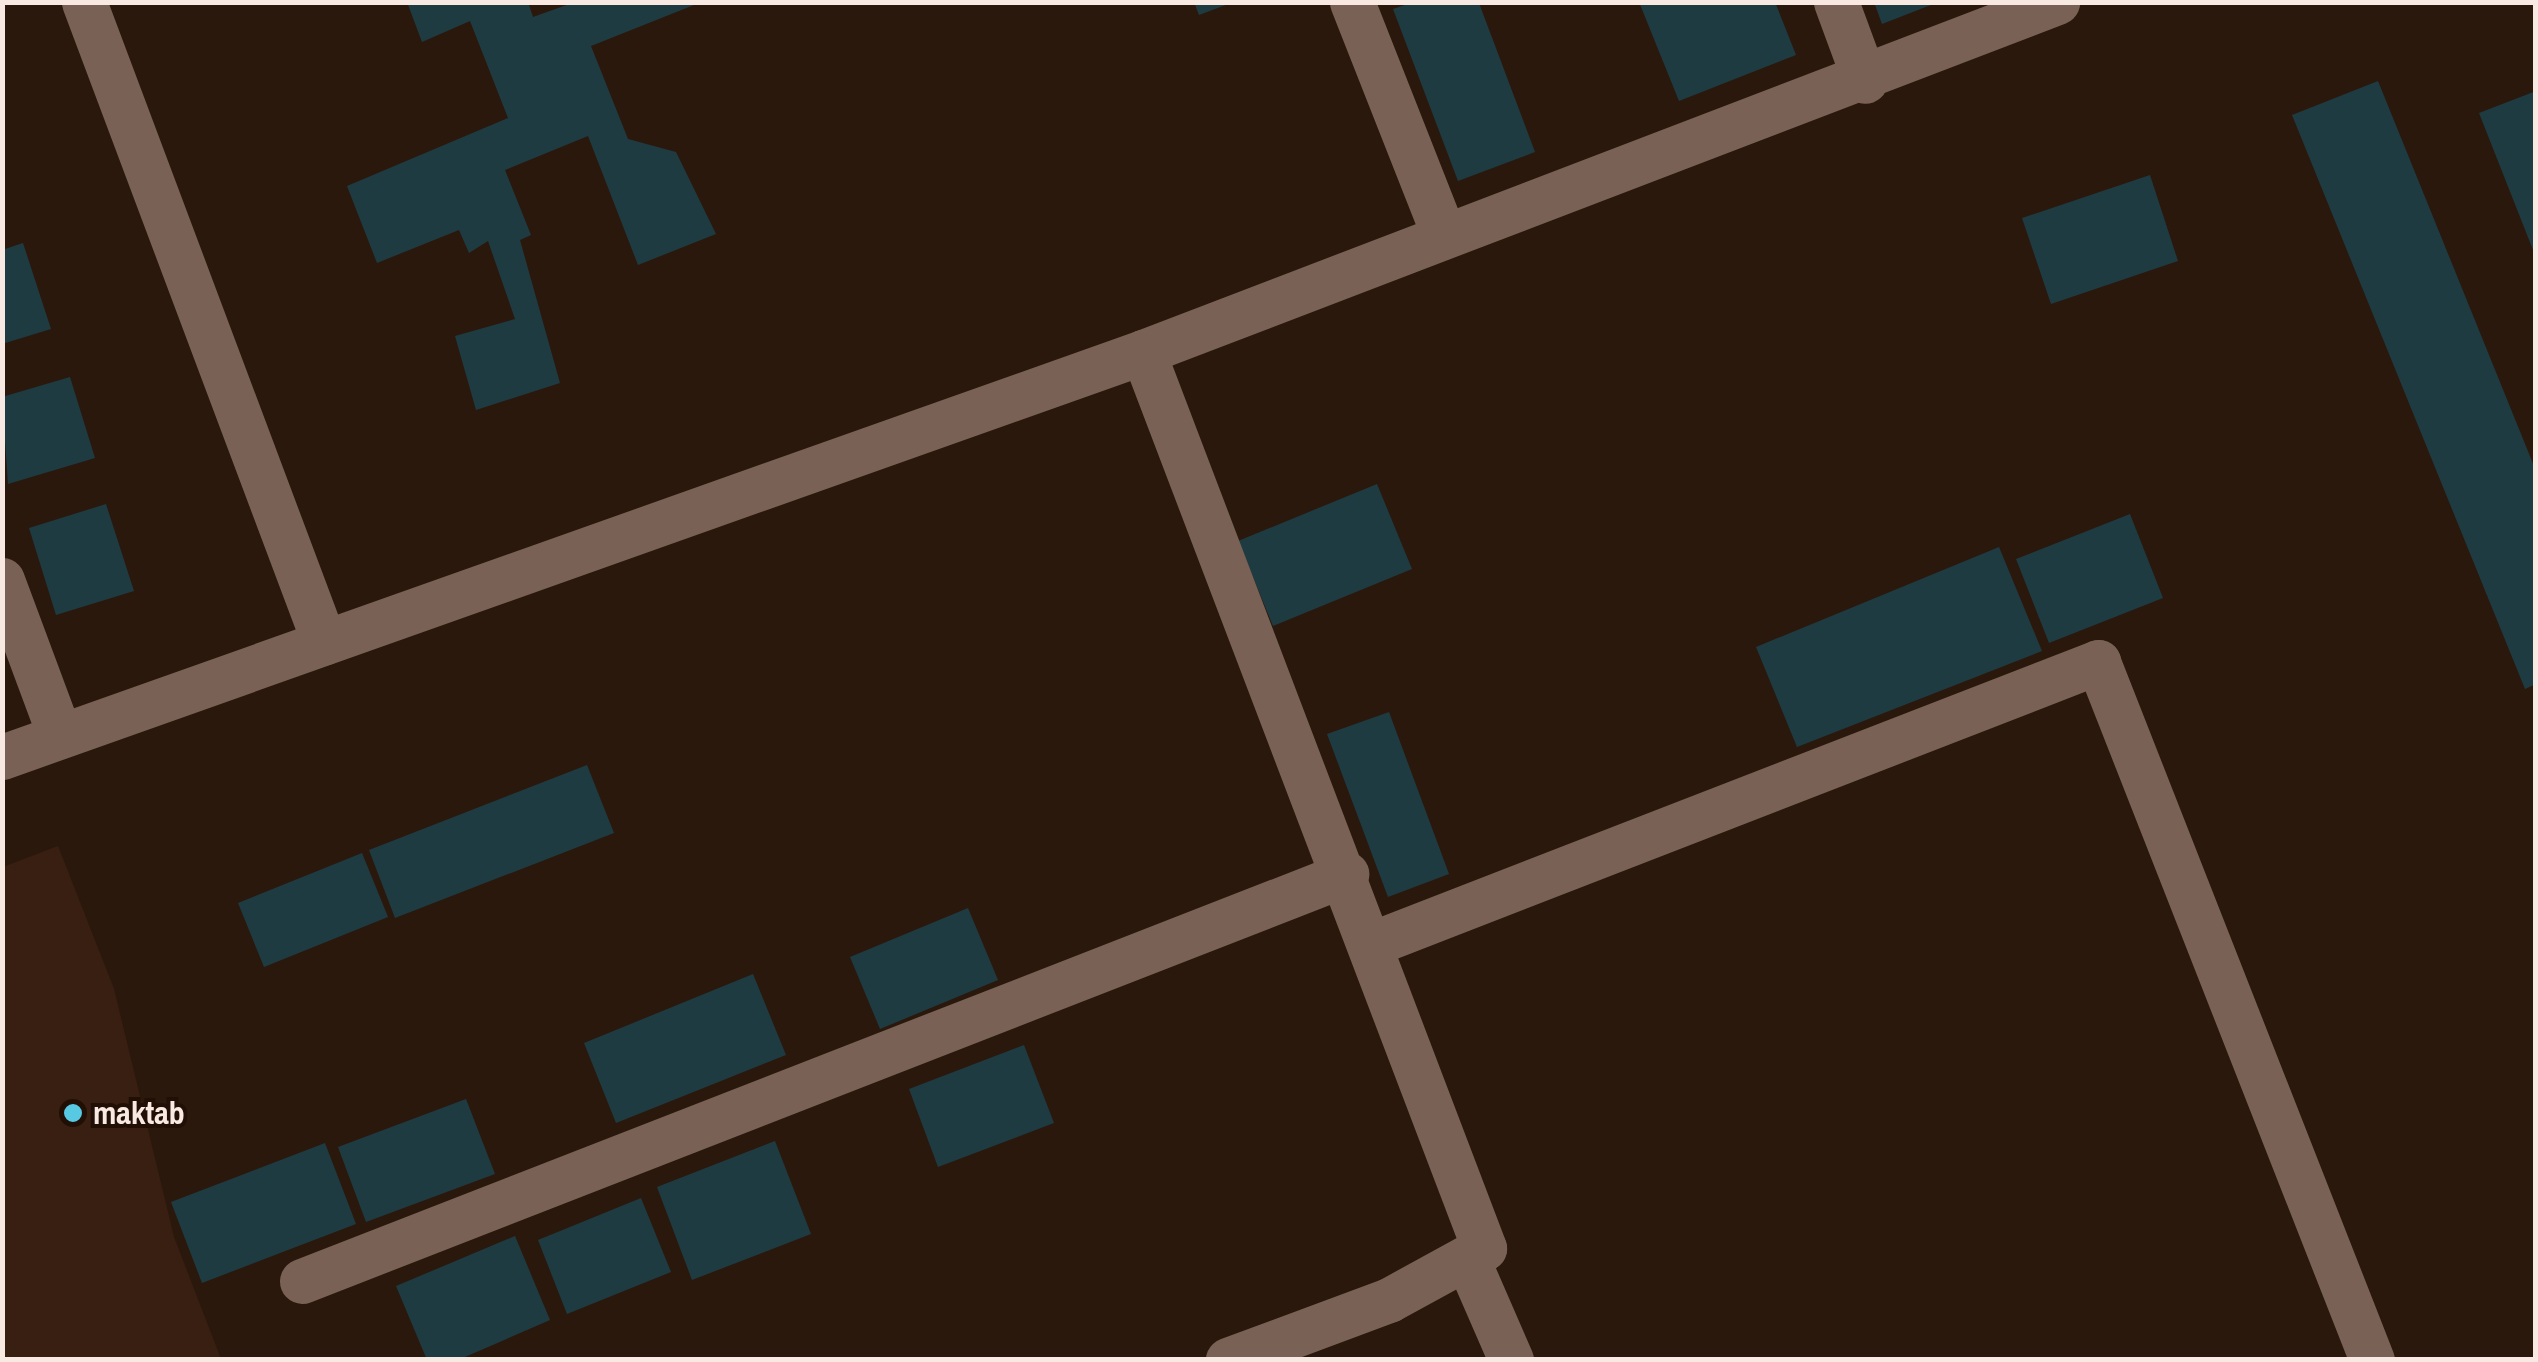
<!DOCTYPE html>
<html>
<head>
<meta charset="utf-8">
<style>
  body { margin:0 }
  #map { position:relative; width:2538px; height:1362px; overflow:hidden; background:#2b180d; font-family:"Archivo Narrow",sans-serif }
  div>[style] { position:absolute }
  .built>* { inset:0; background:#391f11 }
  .building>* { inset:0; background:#1e3b42 }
  .minor>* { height:45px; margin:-22.5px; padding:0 22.5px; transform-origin:22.5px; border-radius:22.5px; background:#796255 }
  .dots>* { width:28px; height:28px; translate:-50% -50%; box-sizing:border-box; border:5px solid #210f05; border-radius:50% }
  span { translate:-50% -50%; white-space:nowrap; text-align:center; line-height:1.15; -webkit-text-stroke:8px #210f05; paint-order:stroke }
  .poi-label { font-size:32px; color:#f8eae3; font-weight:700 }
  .left { translate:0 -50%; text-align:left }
  .frame { position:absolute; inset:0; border:5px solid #f8eae3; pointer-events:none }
</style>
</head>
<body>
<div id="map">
  <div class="built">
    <i style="clip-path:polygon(58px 846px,114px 989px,174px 1237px,221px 1359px,3px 1359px,3px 867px)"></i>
  </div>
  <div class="building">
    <i style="clip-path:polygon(407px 2px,528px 2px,533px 17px,575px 2px,699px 3px,591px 46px,628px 139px,676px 152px,716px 234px,638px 265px,588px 136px,505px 170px,531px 235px,520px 240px,560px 383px,476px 410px,455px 336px,515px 319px,488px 241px,469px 253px,459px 230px,377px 263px,347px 186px,508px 118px,470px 21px,422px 42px)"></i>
    <i style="clip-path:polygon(1194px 2px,1231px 2px,1231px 3px,1199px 15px)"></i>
    <i style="clip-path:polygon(1639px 2px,1775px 2px,1796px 55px,1679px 101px)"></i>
    <i style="clip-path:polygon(1874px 2px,1936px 2px,1936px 3px,1882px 24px)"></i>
    <i style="clip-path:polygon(1411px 3px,1479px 3px,1535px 152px,1458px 181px,1393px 9px)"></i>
    <i style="clip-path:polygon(2378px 81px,2536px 471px,2536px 684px,2525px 689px,2292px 115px)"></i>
    <i style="clip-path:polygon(2536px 91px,2536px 255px,2535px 255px,2479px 113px)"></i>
    <i style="clip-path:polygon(2150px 175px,2178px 261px,2051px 304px,2022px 218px)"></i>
    <i style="clip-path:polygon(23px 243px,51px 329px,2px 344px,2px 250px)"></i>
    <i style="clip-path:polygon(70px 377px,95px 458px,8px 484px,2px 397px)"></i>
    <i style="clip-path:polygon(1377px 484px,1412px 569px,1273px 626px,1238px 541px)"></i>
    <i style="clip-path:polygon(106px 504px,134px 591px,56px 615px,29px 528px)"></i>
    <i style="clip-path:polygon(2130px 514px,2163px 598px,2049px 643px,2016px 559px)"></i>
    <i style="clip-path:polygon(1999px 547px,2042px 651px,1797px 747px,1756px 647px)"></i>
    <i style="clip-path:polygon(1389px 712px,1449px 874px,1388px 897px,1327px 734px)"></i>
    <i style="clip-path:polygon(587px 765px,614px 833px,395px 918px,369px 850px)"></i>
    <i style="clip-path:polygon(362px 853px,388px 917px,264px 967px,238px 903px)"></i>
    <i style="clip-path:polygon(968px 908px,998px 980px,880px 1029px,850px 957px)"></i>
    <i style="clip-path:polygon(753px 974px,786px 1055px,616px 1123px,584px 1043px)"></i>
    <i style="clip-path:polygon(1024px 1045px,1054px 1123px,938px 1167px,909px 1089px)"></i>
    <i style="clip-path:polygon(466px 1099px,495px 1174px,366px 1222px,338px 1147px)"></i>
    <i style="clip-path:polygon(775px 1141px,811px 1234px,692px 1280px,657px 1187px)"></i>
    <i style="clip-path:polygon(325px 1143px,356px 1224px,202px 1283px,171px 1202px)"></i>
    <i style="clip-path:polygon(641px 1198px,671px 1272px,567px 1314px,538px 1240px)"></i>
    <i style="clip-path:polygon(515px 1236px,550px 1320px,458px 1360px,427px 1360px,396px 1286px)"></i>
  </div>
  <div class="minor">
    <i style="left:84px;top:2px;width:684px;rotate:69.44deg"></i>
    <i style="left:1352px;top:2px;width:251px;rotate:68.5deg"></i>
    <i style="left:1836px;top:2px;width:84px;rotate:69.8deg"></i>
    <i style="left:1143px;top:352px;width:959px;rotate:69.16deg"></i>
    <i style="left:1484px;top:1248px;width:108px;rotate:151.3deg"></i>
    <i style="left:1389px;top:1300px;width:172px;rotate:159.6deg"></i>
    <i style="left:2px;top:580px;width:166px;rotate:69.6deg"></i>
    <i style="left:2px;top:757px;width:1211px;rotate:-19.54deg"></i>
    <i style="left:1143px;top:352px;width:979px;rotate:-20.95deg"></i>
    <i style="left:1374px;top:943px;width:777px;rotate:-21.21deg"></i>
    <i style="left:2098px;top:662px;width:750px;rotate:68.57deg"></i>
    <i style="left:1468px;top:1261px;width:108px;rotate:66.5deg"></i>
    <i style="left:302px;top:1281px;width:1121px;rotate:-21.3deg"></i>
  </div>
  <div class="dots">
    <i style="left:73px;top:1113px;background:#57c9e2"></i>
  </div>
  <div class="poi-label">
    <span class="left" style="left:93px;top:1113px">maktab</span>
  </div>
  <div class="frame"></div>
</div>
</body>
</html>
